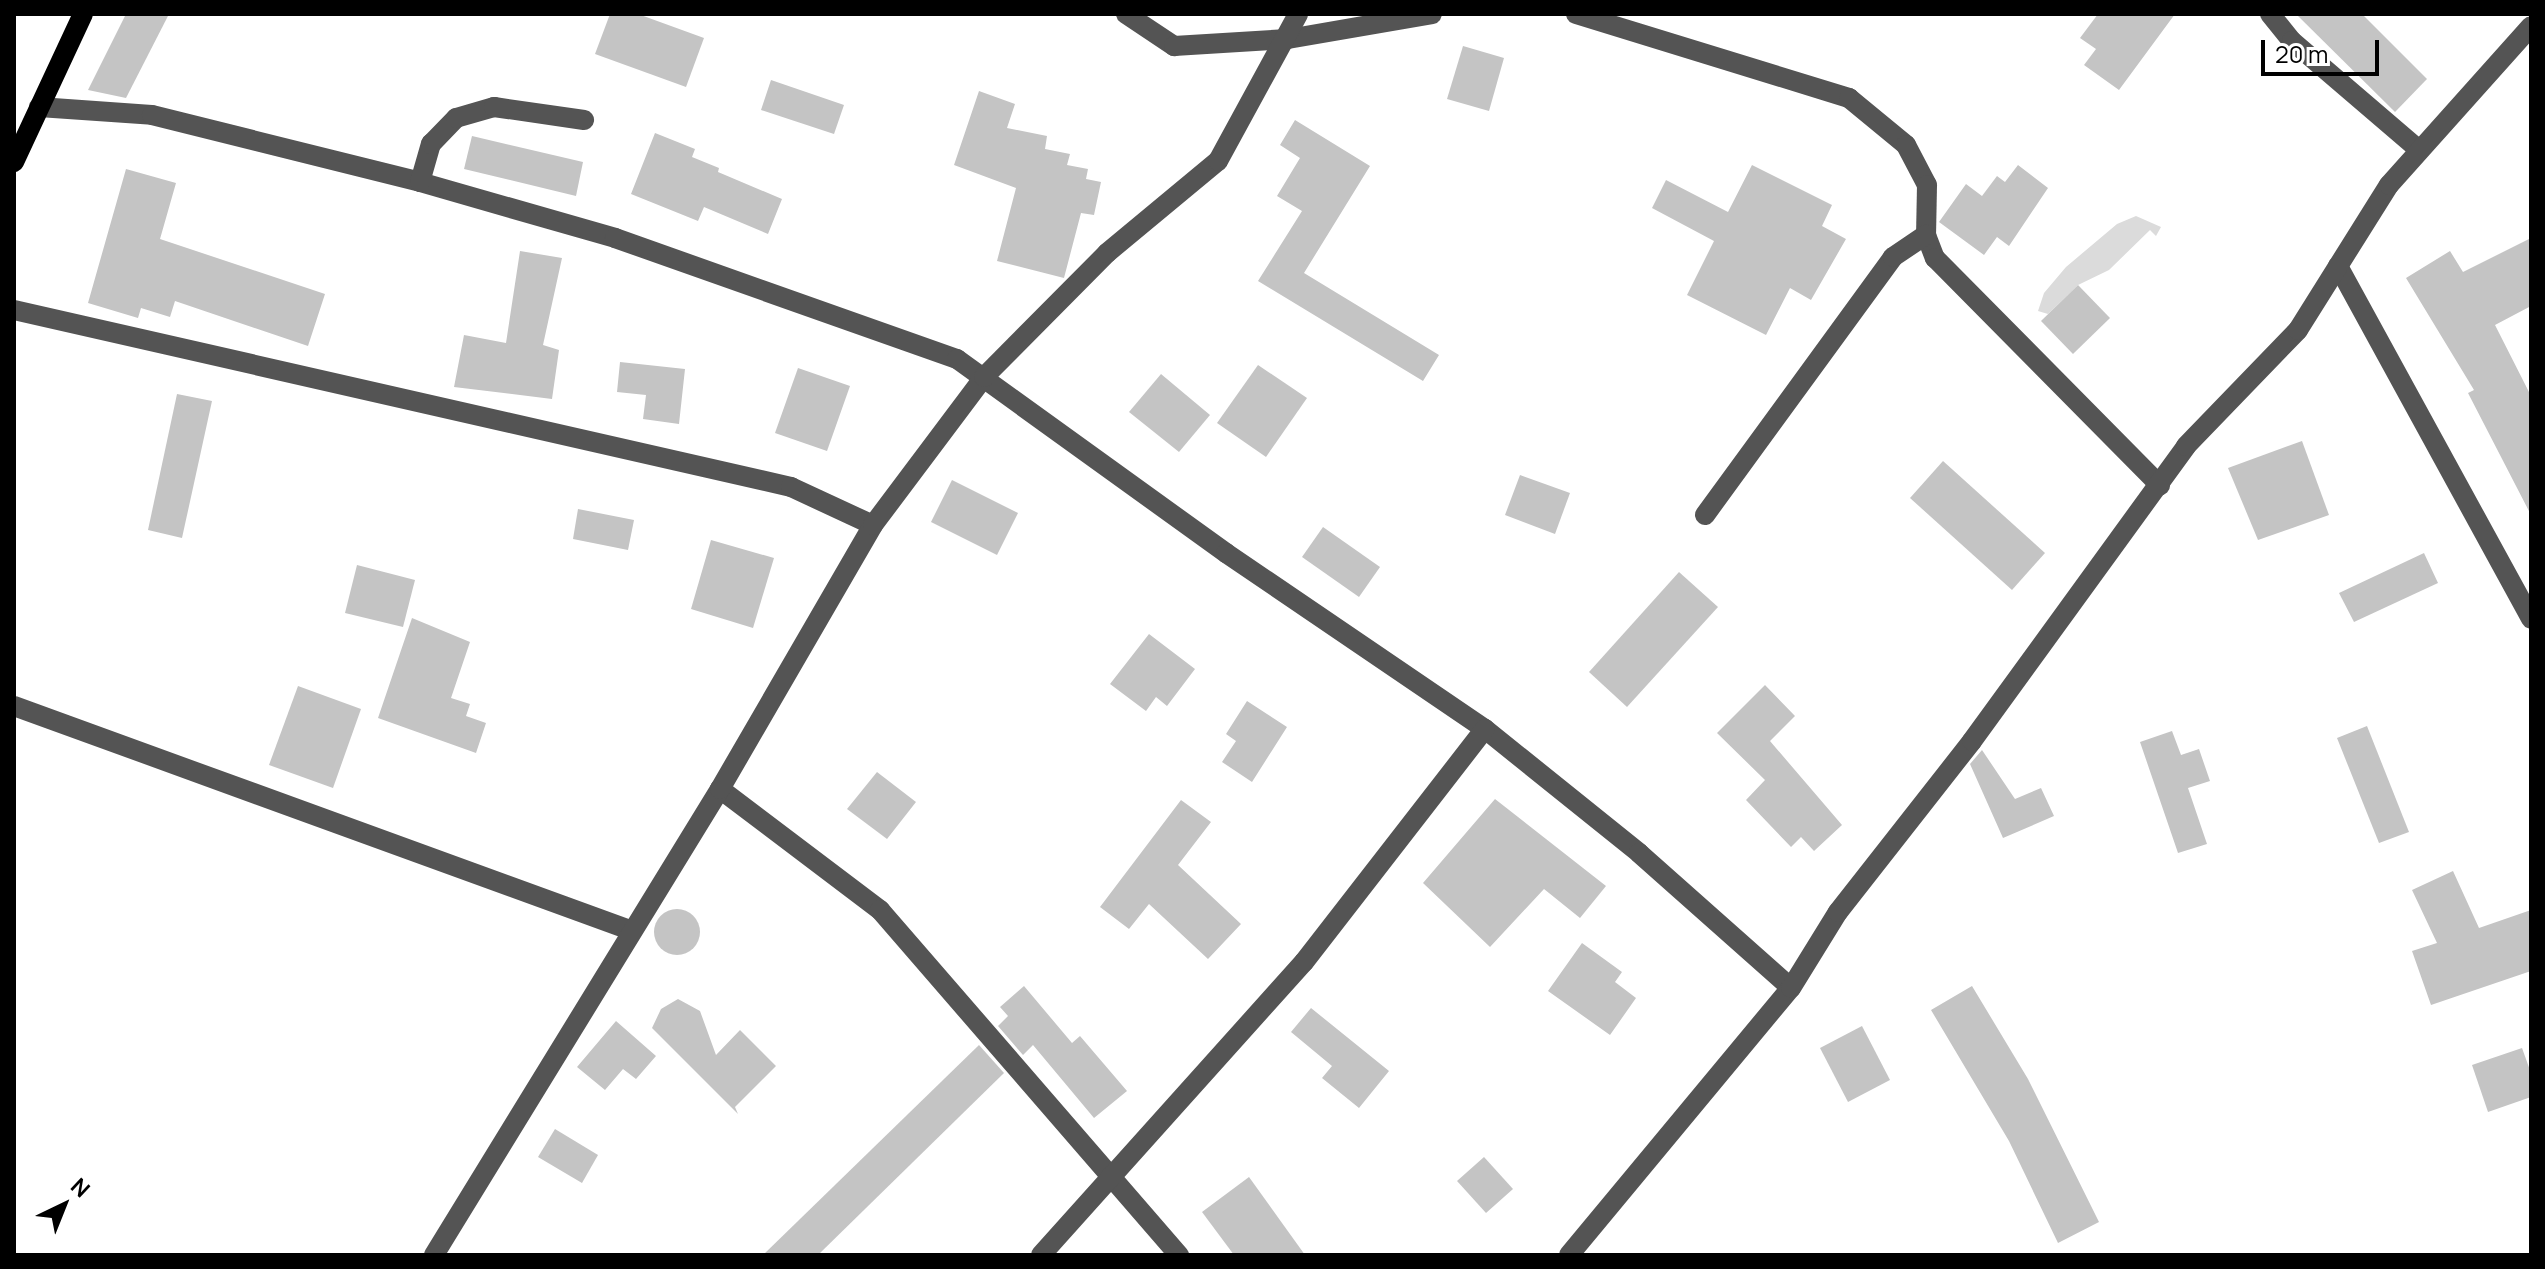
<!DOCTYPE html>
<html>
<head>
<meta charset="utf-8">
<style>
  body { margin:0 }
  #map { position:relative; width:2545px; height:1269px; overflow:hidden; background:#fff; font-family:Manrope,sans-serif }
  div>[style] { position:absolute }
  .green>* { inset:0; background:#dbdbdb }
  .building>* { inset:0; background:#c4c4c4 }
  .round { border-radius:50% }
  .minor>* { height:20px; margin:-10px; padding:0 10px; transform-origin:10px; border-radius:10px; background:#545454 }
  .major>* { height:20px; margin:-10px; padding:0 10px; transform-origin:10px; border-radius:10px; background:#000 }
  span { translate:-50% -50%; white-space:nowrap; text-align:center; line-height:1.15; -webkit-text-stroke:6px #fff; paint-order:stroke }
  .frame { position:absolute; inset:0; border:16px solid #000; pointer-events:none }
  .north { position:absolute; left:24px; top:1165px; width:80px; height:80px; -webkit-text-stroke:6px #fff; paint-order:stroke; rotate:43deg; font-size:22px; font-weight:700; line-height:32px; text-align:center; color:#000 }
  .north::after { content:''; display:block; margin:auto; width:28px; height:36px; background:#000; clip-path:polygon(50% 0,100% 100%,50% 72%,0 100%) }
  .scale { position:absolute; left:2261px; top:40px; width:118px; height:36px; box-sizing:border-box; border:4px solid #000; border-top:0; padding-left:10px; font-size:24px; line-height:28px; white-space:nowrap; color:#000; -webkit-text-stroke:6px #fff; paint-order:stroke }
</style>
</head>
<body>
<div id="map">
  <div class="green">
    <i style="clip-path:polygon(2136px 216px,2161px 227px,2156px 236px,2150px 230px,2109px 270px,2078px 285px,2048px 314px,2038px 311px,2044px 293px,2066px 267px,2117px 224px)"></i>
  </div>
  <div class="building">
    <i style="clip-path:polygon(126px 14px,169px 14px,126px 98px,88px 90px)"></i>
    <i style="clip-path:polygon(610px 14px,638px 14px,704px 38px,686px 87px,595px 54px)"></i>
    <i style="clip-path:polygon(2098px 14px,2175px 14px,2119px 90px,2084px 65px,2096px 49px,2080px 38px)"></i>
    <i style="clip-path:polygon(2296px 14px,2362px 14px,2427px 79px,2395px 112px)"></i>
    <i style="clip-path:polygon(1463px 46px,1504px 58px,1489px 111px,1447px 99px)"></i>
    <i style="clip-path:polygon(771px 80px,844px 105px,834px 134px,761px 110px)"></i>
    <i style="clip-path:polygon(979px 91px,1015px 104px,1007px 128px,1047px 136px,1045px 149px,1070px 154px,1067px 165px,1088px 169px,1086px 179px,1101px 182px,1094px 215px,1081px 213px,1064px 278px,997px 261px,1016px 188px,954px 165px)"></i>
    <i style="clip-path:polygon(1295px 120px,1370px 166px,1304px 273px,1439px 355px,1423px 381px,1258px 281px,1302px 211px,1277px 196px,1300px 158px,1280px 145px)"></i>
    <i style="clip-path:polygon(655px 133px,695px 149px,692px 157px,719px 168px,718px 172px,782px 199px,768px 234px,704px 207px,698px 221px,631px 194px)"></i>
    <i style="clip-path:polygon(472px 136px,583px 162px,576px 196px,464px 169px)"></i>
    <i style="clip-path:polygon(1752px 165px,1832px 205px,1822px 226px,1846px 239px,1811px 300px,1790px 288px,1766px 335px,1687px 295px,1714px 241px,1652px 208px,1666px 180px,1728px 212px)"></i>
    <i style="clip-path:polygon(2018px 165px,2048px 188px,2009px 246px,1997px 237px,1984px 255px,1939px 222px,1966px 184px,1982px 196px,1997px 176px,2005px 182px)"></i>
    <i style="clip-path:polygon(126px 169px,176px 183px,160px 239px,325px 294px,308px 346px,175px 301px,170px 317px,141px 308px,138px 318px,88px 303px)"></i>
    <i style="clip-path:polygon(2531px 238px,2531px 306px,2495px 325px,2531px 396px,2531px 515px,2468px 393px,2474px 390px,2406px 278px,2450px 251px,2463px 272px)"></i>
    <i style="clip-path:polygon(520px 251px,562px 258px,543px 345px,559px 350px,552px 399px,454px 387px,464px 335px,506px 343px)"></i>
    <i style="clip-path:polygon(2078px 285px,2110px 318px,2073px 354px,2041px 321px)"></i>
    <i style="clip-path:polygon(620px 362px,685px 369px,679px 424px,643px 419px,646px 395px,617px 392px)"></i>
    <i style="clip-path:polygon(1258px 365px,1307px 398px,1266px 457px,1217px 423px)"></i>
    <i style="clip-path:polygon(798px 368px,850px 386px,827px 451px,775px 433px)"></i>
    <i style="clip-path:polygon(1161px 374px,1210px 415px,1179px 452px,1129px 412px)"></i>
    <i style="clip-path:polygon(177px 394px,212px 401px,182px 538px,148px 530px)"></i>
    <i style="clip-path:polygon(2302px 441px,2329px 515px,2258px 540px,2228px 468px)"></i>
    <i style="clip-path:polygon(1943px 461px,2045px 553px,2012px 590px,1910px 498px)"></i>
    <i style="clip-path:polygon(1520px 475px,1570px 493px,1555px 534px,1505px 515px)"></i>
    <i style="clip-path:polygon(952px 480px,1018px 513px,997px 555px,931px 522px)"></i>
    <i style="clip-path:polygon(578px 509px,634px 520px,628px 550px,573px 539px)"></i>
    <i style="clip-path:polygon(1323px 527px,1380px 567px,1359px 597px,1302px 557px)"></i>
    <i style="clip-path:polygon(711px 540px,774px 558px,753px 628px,691px 609px)"></i>
    <i style="clip-path:polygon(2424px 553px,2438px 583px,2354px 622px,2339px 593px)"></i>
    <i style="clip-path:polygon(357px 565px,415px 580px,403px 627px,345px 613px)"></i>
    <i style="clip-path:polygon(1679px 572px,1718px 607px,1627px 707px,1589px 672px)"></i>
    <i style="clip-path:polygon(412px 618px,470px 642px,451px 698px,470px 704px,466px 716px,486px 723px,476px 753px,378px 718px)"></i>
    <i style="clip-path:polygon(1149px 634px,1195px 669px,1167px 706px,1156px 697px,1146px 711px,1110px 684px)"></i>
    <i style="clip-path:polygon(1765px 685px,1795px 716px,1770px 741px,1842px 825px,1814px 851px,1801px 837px,1791px 847px,1746px 800px,1765px 780px,1717px 733px)"></i>
    <i style="clip-path:polygon(298px 686px,361px 709px,333px 788px,269px 765px)"></i>
    <i style="clip-path:polygon(1247px 701px,1287px 727px,1252px 782px,1222px 762px,1236px 741px,1226px 734px)"></i>
    <i style="clip-path:polygon(2367px 726px,2409px 832px,2379px 843px,2337px 738px)"></i>
    <i style="clip-path:polygon(2172px 731px,2181px 755px,2199px 749px,2210px 781px,2188px 788px,2207px 844px,2178px 853px,2140px 742px)"></i>
    <i style="clip-path:polygon(1982px 750px,2015px 799px,2041px 788px,2054px 816px,2003px 838px,1970px 764px)"></i>
    <i style="clip-path:polygon(877px 772px,916px 802px,887px 839px,847px 809px)"></i>
    <i style="clip-path:polygon(1495px 799px,1606px 886px,1580px 918px,1544px 889px,1490px 947px,1423px 883px)"></i>
    <i style="clip-path:polygon(1181px 800px,1211px 822px,1178px 865px,1241px 924px,1208px 959px,1149px 904px,1129px 929px,1100px 907px)"></i>
    <i style="clip-path:polygon(2453px 871px,2479px 928px,2531px 910px,2531px 971px,2431px 1005px,2412px 951px,2437px 943px,2412px 890px)"></i>
    <i class="round" style="left:654px;top:909px;width:46px;height:46px"></i>
    <i style="clip-path:polygon(1582px 943px,1622px 972px,1615px 982px,1636px 998px,1610px 1035px,1548px 991px)"></i>
    <i style="clip-path:polygon(1024px 986px,1072px 1043px,1080px 1036px,1127px 1091px,1094px 1118px,1033px 1045px,1023px 1055px,998px 1026px,1008px 1016px,1000px 1007px)"></i>
    <i style="clip-path:polygon(1972px 986px,2028px 1079px,2099px 1222px,2058px 1243px,2009px 1141px,1931px 1010px)"></i>
    <i style="clip-path:polygon(678px 999px,700px 1011px,716px 1055px,740px 1030px,776px 1066px,735px 1107px,738px 1114px,652px 1028px,661px 1009px)"></i>
    <i style="clip-path:polygon(1311px 1008px,1389px 1071px,1359px 1108px,1322px 1078px,1332px 1066px,1291px 1032px)"></i>
    <i style="clip-path:polygon(616px 1021px,656px 1056px,636px 1079px,623px 1069px,605px 1090px,577px 1067px)"></i>
    <i style="clip-path:polygon(1862px 1026px,1890px 1080px,1848px 1102px,1820px 1048px)"></i>
    <i style="clip-path:polygon(979px 1045px,1004px 1073px,818px 1255px,763px 1255px)"></i>
    <i style="clip-path:polygon(2522px 1048px,2531px 1073px,2531px 1097px,2488px 1112px,2472px 1065px)"></i>
    <i style="clip-path:polygon(555px 1129px,598px 1155px,582px 1183px,538px 1157px)"></i>
    <i style="clip-path:polygon(1484px 1157px,1513px 1189px,1486px 1213px,1457px 1181px)"></i>
    <i style="clip-path:polygon(1249px 1177px,1305px 1255px,1234px 1255px,1202px 1212px)"></i>
  </div>
  <div class="minor">
    <i style="left:1126px;top:14px;width:58px;rotate:33.7deg"></i>
    <i style="left:1174px;top:46px;width:114px;rotate:-3.5deg"></i>
    <i style="left:1288px;top:39px;width:146px;rotate:-9.8deg"></i>
    <i style="left:1576px;top:14px;width:286px;rotate:17.1deg"></i>
    <i style="left:1849px;top:98px;width:74px;rotate:39.5deg"></i>
    <i style="left:1906px;top:145px;width:45px;rotate:62.3deg"></i>
    <i style="left:1927px;top:185px;width:50px;rotate:91.1deg"></i>
    <i style="left:1926px;top:235px;width:25px;rotate:69deg"></i>
    <i style="left:1935px;top:258px;width:320px;rotate:45.3deg"></i>
    <i style="left:2270px;top:14px;width:35px;rotate:51deg"></i>
    <i style="left:2292px;top:41px;width:166px;rotate:40.6deg"></i>
    <i style="left:39px;top:107px;width:113px;rotate:4deg"></i>
    <i style="left:152px;top:115px;width:276px;rotate:14deg"></i>
    <i style="left:420px;top:182px;width:203px;rotate:16deg"></i>
    <i style="left:615px;top:238px;width:363px;rotate:19.5deg"></i>
    <i style="left:957px;top:359px;width:332px;rotate:35.8deg"></i>
    <i style="left:1226px;top:553px;width:313px;rotate:34.2deg"></i>
    <i style="left:1485px;top:729px;width:198px;rotate:38.8deg"></i>
    <i style="left:1639px;top:853px;width:203px;rotate:41.6deg"></i>
    <i style="left:420px;top:182px;width:40px;rotate:-74deg"></i>
    <i style="left:431px;top:144px;width:36px;rotate:-46deg"></i>
    <i style="left:456px;top:118px;width:40px;rotate:-16deg"></i>
    <i style="left:494px;top:107px;width:91px;rotate:8.2deg"></i>
    <i style="left:2338px;top:266px;width:402px;rotate:61.3deg"></i>
    <i style="left:14px;top:310px;width:797px;rotate:12.83deg"></i>
    <i style="left:791px;top:487px;width:90px;rotate:24.9deg"></i>
    <i style="left:1705px;top:515px;width:319px;rotate:-53.9deg"></i>
    <i style="left:1893px;top:257px;width:40px;rotate:-34deg"></i>
    <i style="left:14px;top:706px;width:655px;rotate:19.98deg"></i>
    <i style="left:720px;top:789px;width:201px;rotate:37.1deg"></i>
    <i style="left:880px;top:910px;width:457px;rotate:49.1deg"></i>
    <i style="left:434px;top:1255px;width:547px;rotate:-58.46deg"></i>
    <i style="left:720px;top:789px;width:305px;rotate:-59.9deg"></i>
    <i style="left:873px;top:525px;width:185px;rotate:-53.1deg"></i>
    <i style="left:984px;top:377px;width:175px;rotate:-45.2deg"></i>
    <i style="left:1107px;top:253px;width:144px;rotate:-39.7deg"></i>
    <i style="left:1218px;top:161px;width:167px;rotate:-61.4deg"></i>
    <i style="left:1041px;top:1255px;width:394px;rotate:-48.1deg"></i>
    <i style="left:1304px;top:962px;width:295px;rotate:-52.2deg"></i>
    <i style="left:1569px;top:1255px;width:347px;rotate:-50.3deg"></i>
    <i style="left:1791px;top:988px;width:89px;rotate:-58.3deg"></i>
    <i style="left:1838px;top:912px;width:217px;rotate:-51.9deg"></i>
    <i style="left:1972px;top:741px;width:364px;rotate:-54deg"></i>
    <i style="left:2186px;top:446px;width:161px;rotate:-46deg"></i>
    <i style="left:2298px;top:330px;width:171px;rotate:-57.9deg"></i>
    <i style="left:2389px;top:185px;width:213px;rotate:-48.2deg"></i>
  </div>
  <div class="major">
    <i style="left:14px;top:162px;width:163px;rotate:-65deg"></i>
  </div>
  <div class="frame"></div>
  <div class="north">N</div>
  <div class="scale">20 m</div>
</div>
</body>
</html>
